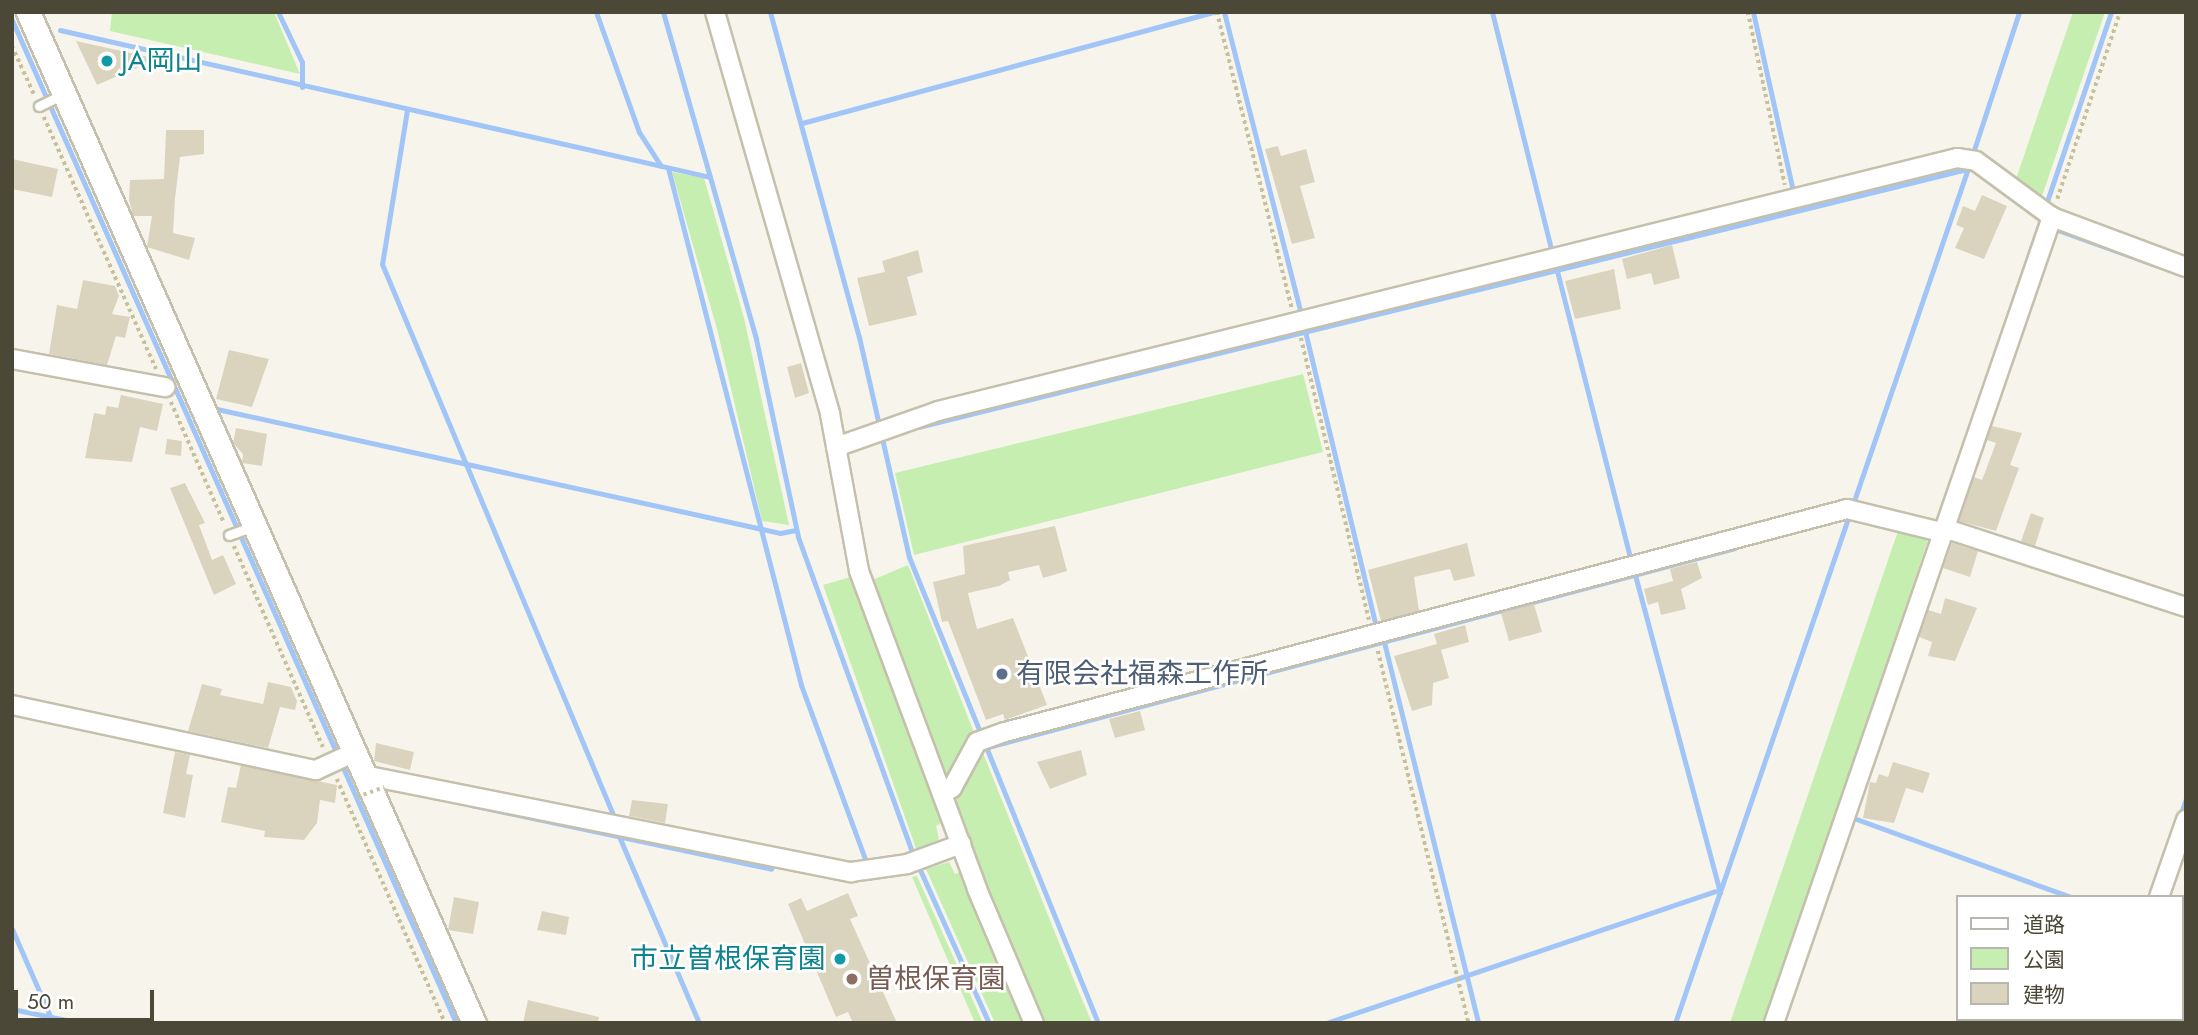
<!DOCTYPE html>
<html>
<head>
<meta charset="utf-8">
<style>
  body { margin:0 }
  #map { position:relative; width:2198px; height:1035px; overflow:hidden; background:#f7f5eb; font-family:Jost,"Noto Sans JP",sans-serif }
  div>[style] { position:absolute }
  .green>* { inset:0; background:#c6eeb0 }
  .stream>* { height:5px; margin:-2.5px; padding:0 2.5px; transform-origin:2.5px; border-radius:2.5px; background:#a2c5f8 }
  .building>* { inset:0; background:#dad4bf }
  .path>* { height:3.5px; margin-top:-1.75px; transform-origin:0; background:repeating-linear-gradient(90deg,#c7c09b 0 3.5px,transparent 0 7px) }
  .roads { filter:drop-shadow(2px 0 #c4c0ac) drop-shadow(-2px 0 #c4c0ac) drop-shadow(0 2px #c4c0ac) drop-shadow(0 -2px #c4c0ac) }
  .service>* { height:9px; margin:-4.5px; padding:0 4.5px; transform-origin:4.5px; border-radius:4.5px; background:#fff }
  .minor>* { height:18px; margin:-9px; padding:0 9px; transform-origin:9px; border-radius:9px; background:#fff }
  .tertiary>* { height:23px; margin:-11.5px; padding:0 11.5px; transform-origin:11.5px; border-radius:11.5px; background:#fff }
  .path-bridge>* { height:3.5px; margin-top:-1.75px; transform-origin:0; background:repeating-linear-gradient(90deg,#c7c09b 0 3.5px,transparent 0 7px) }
  .dots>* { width:19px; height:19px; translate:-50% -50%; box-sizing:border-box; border:4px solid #fff; border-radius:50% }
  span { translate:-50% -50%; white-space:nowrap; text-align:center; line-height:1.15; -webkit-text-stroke:5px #fff; paint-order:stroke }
  .culture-label { font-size:28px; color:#0d838f }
  .left { translate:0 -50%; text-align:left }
  .right { translate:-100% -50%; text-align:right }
  .service-label { font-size:28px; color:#4e5e75 }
  .education-label { font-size:28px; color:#785e54 }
  .frame { position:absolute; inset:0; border:14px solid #4c4837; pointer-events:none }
  .legend { position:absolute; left:1956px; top:895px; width:228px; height:126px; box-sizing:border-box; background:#fff; border:2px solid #b7b6af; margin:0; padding:9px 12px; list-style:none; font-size:21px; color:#4c4837 }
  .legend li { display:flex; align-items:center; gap:14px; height:35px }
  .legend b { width:35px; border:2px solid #b7b6af }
  .scale { position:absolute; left:14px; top:990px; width:140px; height:32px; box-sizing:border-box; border:4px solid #4c4837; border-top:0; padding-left:9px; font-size:21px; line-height:24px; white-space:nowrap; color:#4c4837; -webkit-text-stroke:5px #fff; paint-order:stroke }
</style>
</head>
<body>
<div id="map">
  <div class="green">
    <i style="clip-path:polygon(112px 12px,274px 12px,300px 74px,110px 31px)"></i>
    <i style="clip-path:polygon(2073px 12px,2105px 12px,2041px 199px,2016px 179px)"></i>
    <i style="clip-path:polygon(672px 172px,704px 178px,744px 318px,789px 525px,762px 521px,717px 329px)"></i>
    <i style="clip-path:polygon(1303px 374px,1323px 452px,914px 555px,895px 473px)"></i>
    <i style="clip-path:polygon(1900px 525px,1930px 534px,1846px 784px,1763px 1023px,1730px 1023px)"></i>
    <i style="clip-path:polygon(908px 565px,975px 735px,948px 780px,942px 777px,870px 581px)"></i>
    <i style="clip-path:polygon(854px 576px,944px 821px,936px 826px,939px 839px,918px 854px,823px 585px)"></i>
    <i style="clip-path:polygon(981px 748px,1076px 985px,1092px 1023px,1044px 1023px,958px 823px,956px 790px)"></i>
    <i style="clip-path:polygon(949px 862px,955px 874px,961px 872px,1025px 1023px,995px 1023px,926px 869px)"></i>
    <i style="clip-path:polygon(917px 876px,983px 1023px,975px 1023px,912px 877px)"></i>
  </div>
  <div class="stream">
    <i style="left:278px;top:12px;width:55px;rotate:64.4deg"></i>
    <i style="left:302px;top:62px;width:25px;rotate:90deg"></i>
    <i style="left:596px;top:12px;width:127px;rotate:70.3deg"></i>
    <i style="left:639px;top:132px;width:40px;rotate:57.1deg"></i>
    <i style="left:663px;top:12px;width:340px;rotate:74.1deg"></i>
    <i style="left:756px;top:339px;width:202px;rotate:78deg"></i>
    <i style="left:798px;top:537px;width:335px;rotate:70.1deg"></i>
    <i style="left:912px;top:852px;width:188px;rotate:65.8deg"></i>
    <i style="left:770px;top:12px;width:337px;rotate:74.7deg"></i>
    <i style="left:859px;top:337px;width:226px;rotate:77.2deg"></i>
    <i style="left:909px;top:557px;width:503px;rotate:67.92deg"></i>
    <i style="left:1224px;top:12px;width:316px;rotate:75.7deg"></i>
    <i style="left:1492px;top:12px;width:244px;rotate:76deg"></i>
    <i style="left:1753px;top:12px;width:179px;rotate:77.4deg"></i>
    <i style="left:12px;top:20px;width:1097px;rotate:66.12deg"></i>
    <i style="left:60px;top:30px;width:666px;rotate:12.74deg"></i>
    <i style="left:407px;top:110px;width:156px;rotate:99.2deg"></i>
    <i style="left:382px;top:264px;width:600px;rotate:67.24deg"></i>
    <i style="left:802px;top:123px;width:427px;rotate:-15.1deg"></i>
    <i style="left:1972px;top:156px;width:151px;rotate:-71.9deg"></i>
    <i style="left:668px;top:168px;width:534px;rotate:75.57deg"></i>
    <i style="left:801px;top:685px;width:191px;rotate:69.8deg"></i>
    <i style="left:2052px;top:228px;width:113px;rotate:19.7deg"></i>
    <i style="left:1556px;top:267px;width:304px;rotate:75.7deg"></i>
    <i style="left:1305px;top:331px;width:309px;rotate:76.5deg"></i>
    <i style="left:217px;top:409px;width:576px;rotate:12.42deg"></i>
    <i style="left:780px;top:533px;width:16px;rotate:-11deg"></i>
    <i style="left:1975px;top:414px;width:424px;rotate:-71.3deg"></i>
    <i style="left:918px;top:427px;width:1080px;rotate:-13.82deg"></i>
    <i style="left:1635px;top:575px;width:329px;rotate:75deg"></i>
    <i style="left:1384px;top:642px;width:392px;rotate:76.1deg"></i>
    <i style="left:984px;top:748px;width:777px;rotate:-14.91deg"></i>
    <i style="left:471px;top:805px;width:307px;rotate:12deg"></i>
    <i style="left:1848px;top:816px;width:236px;rotate:20deg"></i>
    <i style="left:2179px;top:819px;width:21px;rotate:-71deg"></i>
    <i style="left:618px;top:834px;width:206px;rotate:66.8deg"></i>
    <i style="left:12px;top:929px;width:103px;rotate:66.4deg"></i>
    <i style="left:2182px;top:937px;width:4px;rotate:14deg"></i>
    <i style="left:12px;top:1009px;width:70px;rotate:11.5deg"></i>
    <i style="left:1326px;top:1023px;width:411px;rotate:-18.7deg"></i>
    <i style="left:1675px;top:1023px;width:904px;rotate:-71.08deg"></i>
  </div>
  <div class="building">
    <i style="clip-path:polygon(76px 41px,158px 59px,97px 85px)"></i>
    <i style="clip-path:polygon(166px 130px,204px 130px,204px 154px,180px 157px,175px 199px,173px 233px,195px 238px,189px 260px,147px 247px,152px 216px,133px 216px,129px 200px,130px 180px,164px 179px)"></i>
    <i style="clip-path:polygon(1278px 146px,1281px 156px,1306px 149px,1315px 182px,1300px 186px,1315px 238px,1292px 244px,1265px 149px)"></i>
    <i style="clip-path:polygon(12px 159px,58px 169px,52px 197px,12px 189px)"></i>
    <i style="clip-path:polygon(1982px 195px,2007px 206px,1984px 259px,1955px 248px,1964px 228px,1956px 225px,1963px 206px,1975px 211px)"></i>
    <i style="clip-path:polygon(1672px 245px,1680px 278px,1654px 285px,1651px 273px,1627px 279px,1622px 259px)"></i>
    <i style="clip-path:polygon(918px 250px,923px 272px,907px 277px,917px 315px,869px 326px,857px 278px,885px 272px,882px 261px)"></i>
    <i style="clip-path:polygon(1614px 269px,1621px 309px,1575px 319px,1565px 281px)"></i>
    <i style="clip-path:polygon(83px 280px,115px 286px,119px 296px,112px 314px,130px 317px,125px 338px,116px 336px,107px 365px,49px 354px,57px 305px,77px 309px)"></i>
    <i style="clip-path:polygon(229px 350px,269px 359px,252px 407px,216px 399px)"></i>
    <i style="clip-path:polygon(801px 363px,809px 393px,795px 398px,787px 367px)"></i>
    <i style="clip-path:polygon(121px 395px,163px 404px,157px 431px,140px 427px,132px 462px,85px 458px,94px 413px,105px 415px,107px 406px,118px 408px)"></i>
    <i style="clip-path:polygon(1992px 426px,2022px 433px,2010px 465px,2019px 468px,1996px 531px,1959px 521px,1974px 477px,1982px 480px,1996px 443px,1987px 440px)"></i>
    <i style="clip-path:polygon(236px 428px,267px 434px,262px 466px,242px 463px,243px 454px,233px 443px)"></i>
    <i style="clip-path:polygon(167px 439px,182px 441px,181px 456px,165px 454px)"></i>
    <i style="clip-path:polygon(185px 483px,205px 523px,199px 525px,212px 560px,223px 555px,236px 584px,214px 595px,170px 488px)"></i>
    <i style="clip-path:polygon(2031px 513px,2044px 518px,2035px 546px,2021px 541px)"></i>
    <i style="clip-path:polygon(1055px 526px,1067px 571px,1043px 578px,1039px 565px,1008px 572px,1010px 580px,999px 586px,968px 593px,977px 629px,1013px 618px,1047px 705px,1005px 720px,1003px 714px,986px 720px,948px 621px,942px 622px,933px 582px,965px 574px,963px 546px)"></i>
    <i style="clip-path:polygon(1467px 543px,1475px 576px,1454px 581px,1450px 569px,1414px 577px,1419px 611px,1381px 621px,1368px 570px)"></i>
    <i style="clip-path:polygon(1952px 543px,1978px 551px,1970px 577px,1943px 568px)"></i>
    <i style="clip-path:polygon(1697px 562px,1702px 578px,1681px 589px,1686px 609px,1661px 615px,1658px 602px,1648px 605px,1644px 589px,1673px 581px,1670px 569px)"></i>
    <i style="clip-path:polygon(1945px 598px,1977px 608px,1955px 661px,1928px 656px,1932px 642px,1919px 637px,1928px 610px,1941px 614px)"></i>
    <i style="clip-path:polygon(1534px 604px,1542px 632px,1509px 641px,1501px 613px)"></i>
    <i style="clip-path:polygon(1465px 625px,1469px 642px,1441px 650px,1449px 678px,1433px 683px,1432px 705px,1412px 711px,1394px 656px,1437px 644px,1434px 634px)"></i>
    <i style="clip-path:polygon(268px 682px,291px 687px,297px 701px,295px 710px,280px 707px,268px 748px,188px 731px,202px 684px,222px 689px,220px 695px,263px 704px)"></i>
    <i style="clip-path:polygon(1140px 711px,1145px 730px,1115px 738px,1109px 719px)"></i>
    <i style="clip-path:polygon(376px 743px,414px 752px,410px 770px,374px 761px)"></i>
    <i style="clip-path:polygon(1081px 750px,1087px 775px,1050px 789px,1037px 762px)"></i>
    <i style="clip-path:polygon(175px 752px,190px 755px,186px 774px,193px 775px,185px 818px,163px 813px)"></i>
    <i style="clip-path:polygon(1893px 762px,1930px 773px,1923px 793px,1906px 788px,1894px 823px,1863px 818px,1870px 782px,1876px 783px,1879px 774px,1888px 777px)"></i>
    <i style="clip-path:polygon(241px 765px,337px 785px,335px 803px,320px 800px,317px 823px,304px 840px,264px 837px,265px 831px,221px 822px,228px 787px,236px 788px)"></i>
    <i style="clip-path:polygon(632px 800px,668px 804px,665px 823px,629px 816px)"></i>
    <i style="clip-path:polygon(848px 893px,858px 916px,850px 919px,897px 1023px,853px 1023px,848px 1012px,836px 1017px,788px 904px,801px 898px,807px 911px)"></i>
    <i style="clip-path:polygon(454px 897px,479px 902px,473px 934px,448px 930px)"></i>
    <i style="clip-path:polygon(542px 911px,569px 917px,566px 935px,537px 930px)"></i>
    <i style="clip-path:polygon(528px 1000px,599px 1017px,598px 1023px,523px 1023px)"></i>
  </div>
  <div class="path">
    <i style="left:1217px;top:12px;width:305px;rotate:75.8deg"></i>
    <i style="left:1748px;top:12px;width:177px;rotate:77.9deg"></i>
    <i style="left:12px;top:46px;width:53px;rotate:65.4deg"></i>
    <i style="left:44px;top:117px;width:276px;rotate:66deg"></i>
    <i style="left:2057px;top:199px;width:197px;rotate:-71.4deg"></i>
    <i style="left:1301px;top:338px;width:290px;rotate:76.4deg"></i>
    <i style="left:171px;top:402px;width:132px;rotate:66.3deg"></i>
    <i style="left:234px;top:546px;width:220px;rotate:66.1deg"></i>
    <i style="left:1378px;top:651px;width:383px;rotate:76.3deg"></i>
    <i style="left:337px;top:779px;width:267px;rotate:66.1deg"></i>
  </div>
  <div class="roads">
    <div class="service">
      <i style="left:39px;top:106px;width:25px;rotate:-26deg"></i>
      <i style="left:229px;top:535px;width:27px;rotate:-20deg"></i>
    </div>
    <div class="minor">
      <i style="left:715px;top:12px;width:418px;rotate:74deg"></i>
      <i style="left:830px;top:414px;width:160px;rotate:79.5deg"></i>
      <i style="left:859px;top:571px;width:339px;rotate:69.6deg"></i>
      <i style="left:977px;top:889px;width:146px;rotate:67deg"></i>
      <i style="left:12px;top:359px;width:156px;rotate:10.4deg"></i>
      <i style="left:836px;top:447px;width:108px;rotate:-19.4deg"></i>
      <i style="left:938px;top:411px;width:1050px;rotate:-13.94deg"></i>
      <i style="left:1957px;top:158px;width:19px;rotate:9deg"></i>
      <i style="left:1976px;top:161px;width:94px;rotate:36.4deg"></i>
      <i style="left:2052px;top:217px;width:143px;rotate:20.5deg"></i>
      <i style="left:1947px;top:529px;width:251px;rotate:18.1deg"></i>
      <i style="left:12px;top:705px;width:311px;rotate:12.1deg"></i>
      <i style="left:316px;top:770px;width:41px;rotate:-24.7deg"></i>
      <i style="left:364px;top:775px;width:497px;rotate:11.3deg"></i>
      <i style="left:851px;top:872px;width:57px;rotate:-8.1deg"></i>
      <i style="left:907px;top:864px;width:58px;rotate:-20.3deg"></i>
      <i style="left:942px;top:794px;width:12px;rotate:-31deg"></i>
      <i style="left:952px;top:788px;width:52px;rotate:-61.5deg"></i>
      <i style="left:977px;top:742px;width:30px;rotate:-20deg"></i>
      <i style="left:1005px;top:732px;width:871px;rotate:-14.83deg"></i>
      <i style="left:1847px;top:509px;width:101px;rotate:13.8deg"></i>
      <i style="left:2159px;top:897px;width:82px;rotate:-70.7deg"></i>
      <i style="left:1774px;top:1023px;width:853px;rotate:-70.97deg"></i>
      <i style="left:2115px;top:1023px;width:4px;rotate:-63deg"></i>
    </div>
    <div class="tertiary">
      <i style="left:28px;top:12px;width:1105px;rotate:66.2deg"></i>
    </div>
  </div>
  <div class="path-bridge">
    <i style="left:357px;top:797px;width:29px;rotate:-20deg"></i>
  </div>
  <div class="dots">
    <i style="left:107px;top:61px;background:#0f9aa8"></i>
    <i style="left:1002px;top:674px;background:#5c6f8a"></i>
    <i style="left:840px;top:959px;background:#0f9aa8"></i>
    <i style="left:852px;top:979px;background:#8d6e63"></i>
  </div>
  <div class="culture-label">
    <span class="left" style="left:121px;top:61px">JA岡山</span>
    <span class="right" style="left:826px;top:959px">市立曽根保育園</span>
  </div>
  <div class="service-label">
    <span class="left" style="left:1016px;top:674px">有限会社福森工作所</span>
  </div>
  <div class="education-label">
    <span class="left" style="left:866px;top:979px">曽根保育園</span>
  </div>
  <div class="frame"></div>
  <ul class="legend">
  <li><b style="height:9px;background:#fff"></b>道路</li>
  <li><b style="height:19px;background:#c6eeb0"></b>公園</li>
  <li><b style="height:19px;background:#dad4bf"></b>建物</li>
  </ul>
  <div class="scale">50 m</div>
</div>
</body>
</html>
